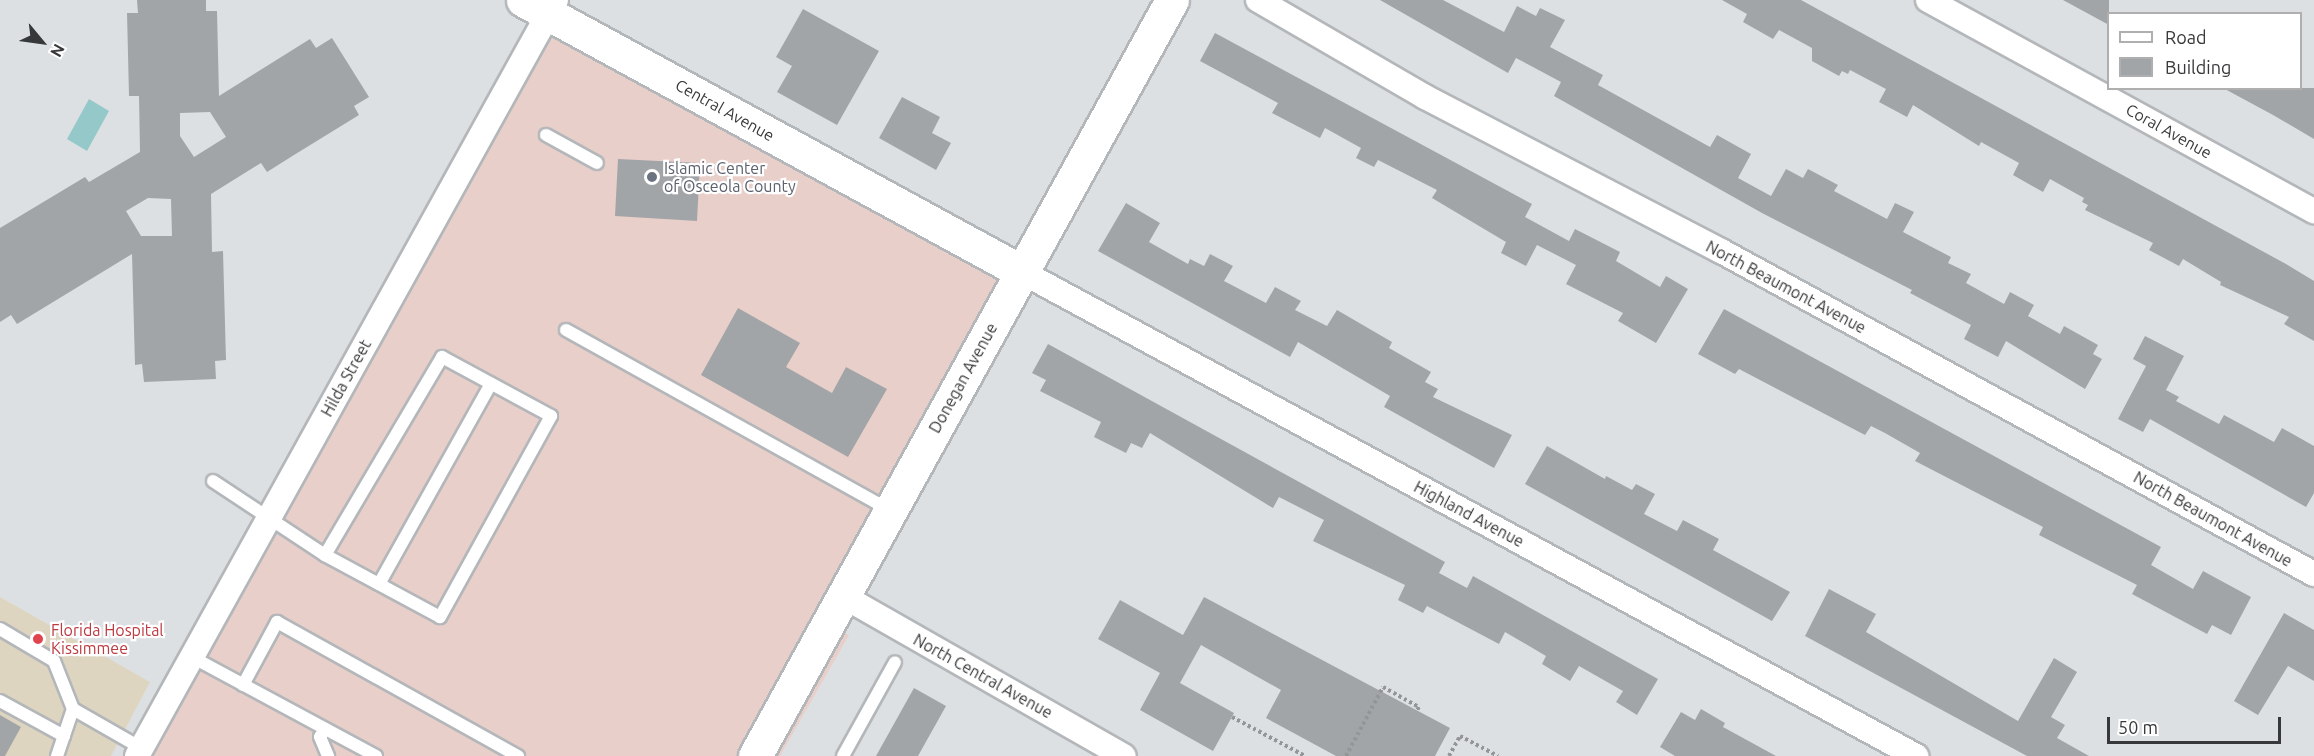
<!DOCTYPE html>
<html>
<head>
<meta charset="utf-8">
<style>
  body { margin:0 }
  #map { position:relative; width:2314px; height:756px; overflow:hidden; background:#dde0e3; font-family:Ubuntu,sans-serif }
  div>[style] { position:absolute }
  .commercial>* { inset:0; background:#e9cfca }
  .medical>* { inset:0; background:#ded5c0 }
  .water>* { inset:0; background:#94c8c9 }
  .building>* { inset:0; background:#a2a5a7 }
  .path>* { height:4px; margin-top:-2px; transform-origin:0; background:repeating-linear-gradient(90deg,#939597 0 3px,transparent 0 6px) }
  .roads { filter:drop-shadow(2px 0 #b4b7ba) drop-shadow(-2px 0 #b4b7ba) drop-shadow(0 2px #b4b7ba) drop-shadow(0 -2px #b4b7ba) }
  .lane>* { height:12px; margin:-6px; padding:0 6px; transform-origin:6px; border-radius:6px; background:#fff }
  .street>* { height:24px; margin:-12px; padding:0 12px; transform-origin:12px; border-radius:12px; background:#fff }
  .secondary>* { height:33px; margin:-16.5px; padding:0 16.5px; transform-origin:16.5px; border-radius:16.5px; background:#fff }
  .dots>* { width:16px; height:16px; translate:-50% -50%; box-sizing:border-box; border:3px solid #fff; border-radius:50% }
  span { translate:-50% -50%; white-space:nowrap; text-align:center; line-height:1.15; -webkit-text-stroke:4.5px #fff; paint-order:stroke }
  .street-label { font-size:16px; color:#373839 }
  .worship-label { font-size:16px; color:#5b616d }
  .left { translate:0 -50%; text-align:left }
  .health-label { font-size:16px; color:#be3a42 }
  .legend { position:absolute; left:2107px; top:12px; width:195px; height:78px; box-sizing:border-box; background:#fff; border:2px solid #afafb0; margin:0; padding:8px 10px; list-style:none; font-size:18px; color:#373839 }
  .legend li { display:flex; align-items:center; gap:12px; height:30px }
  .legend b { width:30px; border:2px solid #afafb0 }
  .north { position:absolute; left:12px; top:12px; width:60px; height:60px; -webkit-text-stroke:4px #fff; paint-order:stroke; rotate:119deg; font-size:16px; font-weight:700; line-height:24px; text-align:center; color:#373839 }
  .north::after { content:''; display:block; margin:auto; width:21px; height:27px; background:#373839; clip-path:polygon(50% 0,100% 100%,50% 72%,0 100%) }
  .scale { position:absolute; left:2107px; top:717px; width:174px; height:27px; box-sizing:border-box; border:3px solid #373839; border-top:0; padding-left:8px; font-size:18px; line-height:21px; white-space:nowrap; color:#373839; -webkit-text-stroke:4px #fff; paint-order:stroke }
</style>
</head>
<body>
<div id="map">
  <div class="commercial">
    <i style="clip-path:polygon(554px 32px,1001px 281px,739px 756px,152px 756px)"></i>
    <i style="clip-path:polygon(849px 613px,853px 616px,845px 633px,849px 635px,780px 756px,770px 756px)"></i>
  </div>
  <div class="medical">
    <i style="clip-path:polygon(0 597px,150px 682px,111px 756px,0 756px)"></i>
  </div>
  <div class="water">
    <i style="clip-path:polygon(89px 99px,109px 111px,87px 151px,67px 139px)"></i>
  </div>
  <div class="building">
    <i style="clip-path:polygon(evenodd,137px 0,206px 0,206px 11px,217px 11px,219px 96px,310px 39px,316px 48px,332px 38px,369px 97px,354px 106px,359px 115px,294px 155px,267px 172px,261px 163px,211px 194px,212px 252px,223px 251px,226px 360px,215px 361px,216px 379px,144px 382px,142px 364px,135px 365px,132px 254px,17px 324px,11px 315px,0 322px,0 228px,85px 177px,89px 182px,140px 152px,139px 96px,129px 96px,127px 13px,138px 13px,137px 0,210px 112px,226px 137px,194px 157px,180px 136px,180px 113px,210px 112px,137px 0,148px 198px,171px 199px,172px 236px,141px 236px,126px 211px,148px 198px)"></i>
    <i style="clip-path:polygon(1380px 0,1443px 0,1504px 32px,1517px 6px,1536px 16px,1540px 8px,1565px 20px,1550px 47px,1603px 75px,1598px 85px,1710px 147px,1717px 135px,1751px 154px,1738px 178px,1771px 196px,1786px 169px,1803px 178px,1808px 169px,1838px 185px,1834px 191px,1887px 219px,1895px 203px,1914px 212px,1903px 232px,1951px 257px,1948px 263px,1971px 274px,1966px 283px,2004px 304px,2010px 292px,2034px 305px,2028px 316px,2060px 334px,2064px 326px,2098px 345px,2093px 354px,2102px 359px,2085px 389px,2006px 341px,1998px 357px,1964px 339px,1971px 325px,1910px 293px,1912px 290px,1762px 213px,1554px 96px,1561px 82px,1516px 58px,1508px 73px)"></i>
    <i style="clip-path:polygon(1722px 0,1801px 0,2286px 264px,2314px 281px,2314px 341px,2284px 324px,2289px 317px,2220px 285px,2221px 282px,2183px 259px,2179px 266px,2149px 250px,2153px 243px,2085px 210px,2088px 205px,2082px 202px,2084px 198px,2050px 179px,2043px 192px,2013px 175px,2019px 163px,1981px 142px,1979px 146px,1913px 105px,1907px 117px,1879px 102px,1886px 89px,1850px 70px,1848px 74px,1842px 71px,1839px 76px,1812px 61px,1812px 48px,1779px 30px,1773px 39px,1743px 22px,1747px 14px)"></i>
    <i style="clip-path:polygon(2063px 0,2109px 0,2109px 25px)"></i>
    <i style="clip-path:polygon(803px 9px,879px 51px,837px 125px,777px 92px,792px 66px,776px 57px)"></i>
    <i style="clip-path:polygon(1215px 33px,1532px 204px,1525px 217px,1569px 241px,1575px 229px,1620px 252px,1616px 261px,1660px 287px,1666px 276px,1688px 289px,1656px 343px,1618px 321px,1623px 313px,1566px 284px,1576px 265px,1537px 245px,1526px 266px,1501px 253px,1506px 242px,1432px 198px,1437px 190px,1378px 160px,1374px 167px,1356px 158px,1361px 148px,1325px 128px,1320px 138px,1272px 113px,1278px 103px,1200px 61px)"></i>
    <i style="clip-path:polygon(2223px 88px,2314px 88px,2314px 139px,2273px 115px)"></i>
    <i style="clip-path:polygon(902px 97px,940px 117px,932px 133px,951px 143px,936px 170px,879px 138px)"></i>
    <i style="clip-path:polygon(618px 159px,700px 163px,697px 221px,615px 216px)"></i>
    <i style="clip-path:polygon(1126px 203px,1160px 223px,1149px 242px,1188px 264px,1190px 259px,1204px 266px,1210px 254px,1233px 266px,1224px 281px,1266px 303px,1275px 287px,1301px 301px,1295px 310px,1327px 326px,1337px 310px,1392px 342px,1389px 348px,1431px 372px,1425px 382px,1438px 389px,1433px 397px,1512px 435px,1494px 468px,1384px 407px,1390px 396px,1298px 342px,1290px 357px,1098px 251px)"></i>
    <i style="clip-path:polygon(738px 308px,800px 343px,786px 367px,832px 393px,846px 367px,887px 389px,848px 457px,701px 375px)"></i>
    <i style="clip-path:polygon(1724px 309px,2161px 547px,2151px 565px,2193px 589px,2203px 571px,2251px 597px,2231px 635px,2212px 625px,2207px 634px,2132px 594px,2137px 585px,2039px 535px,2043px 527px,1915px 461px,1920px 453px,1885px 433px,1871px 426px,1865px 435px,1739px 369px,1735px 374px,1698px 354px)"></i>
    <i style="clip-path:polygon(2145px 336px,2184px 356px,2166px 390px,2179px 397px,2176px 401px,2219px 424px,2224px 415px,2274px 442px,2282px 428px,2314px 446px,2314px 493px,2306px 507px,2150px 419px,2143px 432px,2118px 419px,2146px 366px,2133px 359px)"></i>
    <i style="clip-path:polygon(1048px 344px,1445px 562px,1439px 573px,1467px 588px,1473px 576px,1658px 679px,1637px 715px,1616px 702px,1623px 691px,1579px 666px,1570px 681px,1542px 664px,1546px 656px,1505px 632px,1499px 644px,1427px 606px,1423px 613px,1398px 600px,1405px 585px,1313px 541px,1324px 520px,1279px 497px,1273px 508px,1150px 433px,1142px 448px,1131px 443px,1126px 453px,1094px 437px,1101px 422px,1040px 391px,1046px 380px,1032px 373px)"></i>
    <i style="clip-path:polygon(1547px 446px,1605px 479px,1606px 476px,1632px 490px,1636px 484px,1655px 494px,1644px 514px,1677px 531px,1683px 520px,1719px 539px,1713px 550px,1790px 592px,1772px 621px,1525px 484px)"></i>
    <i style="clip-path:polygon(1829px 589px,1876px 614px,1866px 632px,2018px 721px,2054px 658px,2077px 672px,2051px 717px,2065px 725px,2057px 738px,2089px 756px,2027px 756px,1805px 636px)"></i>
    <i style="clip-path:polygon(1204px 597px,1450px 728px,1435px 756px,1336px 756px,1266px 718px,1281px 690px,1201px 645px,1180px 683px,1234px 713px,1213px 751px,1140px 710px,1160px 673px,1098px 639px,1120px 600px,1183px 635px)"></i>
    <i style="clip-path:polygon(2284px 613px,2314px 630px,2314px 681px,2288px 666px,2258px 715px,2234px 701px)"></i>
    <i style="clip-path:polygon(914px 688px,946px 706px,918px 756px,876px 756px)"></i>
    <i style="clip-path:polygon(1701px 709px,1725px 723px,1723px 727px,1776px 756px,1675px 756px,1660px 747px,1681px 712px,1695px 720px)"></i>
    <i style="clip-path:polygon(0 715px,21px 727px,5px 756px,0 756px)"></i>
  </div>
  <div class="path">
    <i style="left:1232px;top:717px;width:83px;rotate:28.1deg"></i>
    <i style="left:1346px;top:756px;width:78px;rotate:-61.8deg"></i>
    <i style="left:1383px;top:687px;width:41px;rotate:29.1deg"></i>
    <i style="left:1419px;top:707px;width:4px;rotate:124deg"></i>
    <i style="left:1449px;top:756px;width:23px;rotate:-61deg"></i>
    <i style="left:1460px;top:736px;width:43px;rotate:27.8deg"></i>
  </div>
  <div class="roads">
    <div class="lane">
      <i style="left:546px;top:135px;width:58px;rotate:28.8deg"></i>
      <i style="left:566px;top:330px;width:371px;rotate:29.1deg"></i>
      <i style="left:213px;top:481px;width:134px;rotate:33.5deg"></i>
      <i style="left:325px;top:555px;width:230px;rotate:-59.4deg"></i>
      <i style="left:442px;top:357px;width:124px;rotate:28.4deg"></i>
      <i style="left:551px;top:416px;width:230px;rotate:118.9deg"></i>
      <i style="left:440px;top:617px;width:131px;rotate:-151.7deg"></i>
      <i style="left:379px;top:584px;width:229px;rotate:-60.8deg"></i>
      <i style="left:0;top:629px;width:63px;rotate:30.7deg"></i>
      <i style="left:54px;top:661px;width:52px;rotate:68.4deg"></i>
      <i style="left:73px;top:709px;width:50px;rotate:108.8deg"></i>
      <i style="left:192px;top:657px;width:209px;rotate:28.3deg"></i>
      <i style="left:243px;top:685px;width:72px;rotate:-61.6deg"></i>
      <i style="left:277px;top:622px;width:276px;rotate:29.1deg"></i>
      <i style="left:0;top:701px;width:73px;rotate:28.7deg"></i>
      <i style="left:73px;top:709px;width:78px;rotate:29.8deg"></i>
      <i style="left:325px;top:729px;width:9px;rotate:122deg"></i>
      <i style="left:320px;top:737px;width:21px;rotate:67deg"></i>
      <i style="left:843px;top:756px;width:107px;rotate:-61deg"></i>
    </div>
    <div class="street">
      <i style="left:1258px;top:0;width:193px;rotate:30.1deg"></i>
      <i style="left:1425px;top:97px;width:334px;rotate:27.5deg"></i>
      <i style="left:1721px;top:251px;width:675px;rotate:28.58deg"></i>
      <i style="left:1928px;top:0;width:440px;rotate:28.7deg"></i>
      <i style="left:1022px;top:272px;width:1017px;rotate:28.43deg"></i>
      <i style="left:843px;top:596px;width:323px;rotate:29.7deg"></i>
      <i style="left:137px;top:756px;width:864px;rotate:-61deg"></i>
    </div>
    <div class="secondary">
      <i style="left:523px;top:0;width:568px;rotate:28.59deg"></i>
      <i style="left:755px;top:756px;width:863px;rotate:-61.12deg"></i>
    </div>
  </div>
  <div class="dots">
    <i style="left:652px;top:177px;background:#6b7280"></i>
    <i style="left:38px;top:639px;background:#e0444e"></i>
  </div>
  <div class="street-label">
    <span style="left:725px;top:110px;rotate:29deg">Central Avenue</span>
    <span style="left:2169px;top:131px;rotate:29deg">Coral Avenue</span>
    <span style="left:1786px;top:287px;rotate:28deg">North Beaumont Avenue</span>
    <span style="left:346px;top:378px;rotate:-61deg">Hilda Street</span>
    <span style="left:963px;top:378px;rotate:-61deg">Donegan Avenue</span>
    <span style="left:1469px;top:514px;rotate:28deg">Highland Avenue</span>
    <span style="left:2213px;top:519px;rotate:29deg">North Beaumont Avenue</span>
    <span style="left:983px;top:676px;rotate:29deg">North Central Avenue</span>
  </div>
  <div class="worship-label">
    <span class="left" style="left:664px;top:177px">Islamic Center<br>of Osceola County</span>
  </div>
  <div class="health-label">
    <span class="left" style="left:51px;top:639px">Florida Hospital<br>Kissimmee</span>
  </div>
  <ul class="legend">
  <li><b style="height:8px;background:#fff"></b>Road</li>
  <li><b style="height:16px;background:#a2a5a7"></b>Building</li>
  </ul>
  <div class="north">N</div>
  <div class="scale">50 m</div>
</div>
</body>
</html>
